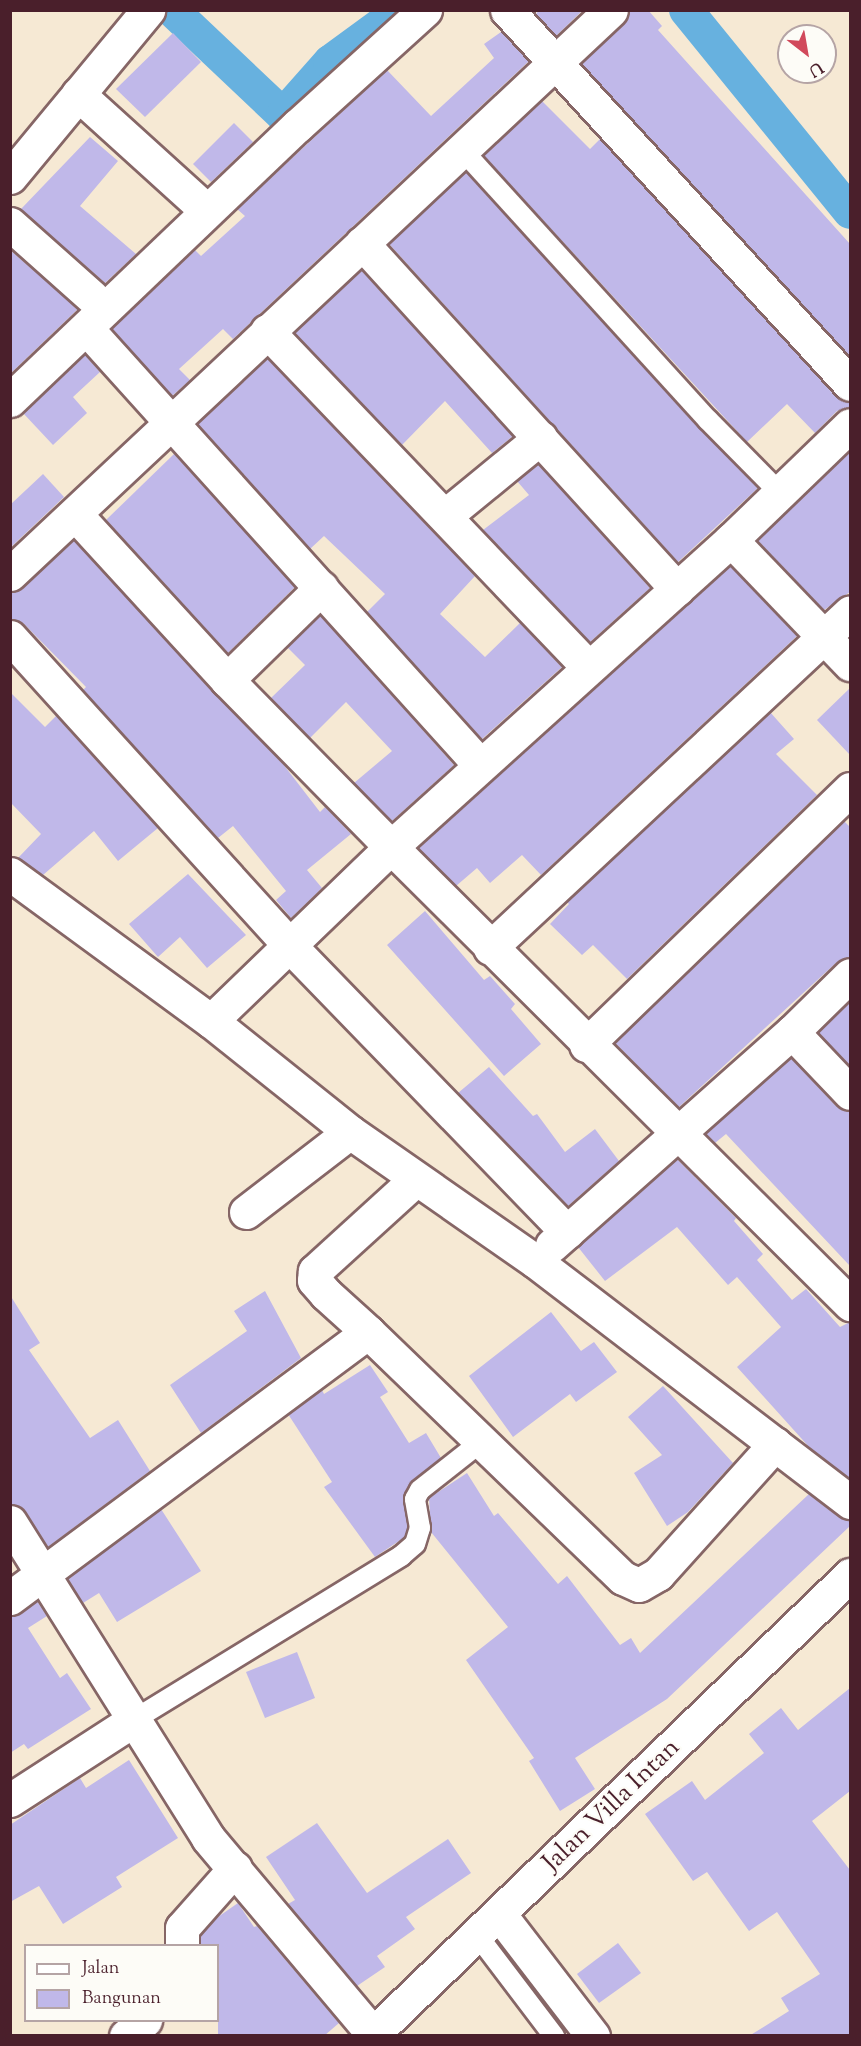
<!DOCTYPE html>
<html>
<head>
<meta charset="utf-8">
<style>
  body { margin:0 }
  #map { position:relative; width:861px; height:2046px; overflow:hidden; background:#f6e9d4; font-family:"Sorts Mill Goudy",serif }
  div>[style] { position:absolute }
  .canal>* { height:34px; margin:-17px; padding:0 17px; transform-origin:17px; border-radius:17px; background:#67b1df }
  .building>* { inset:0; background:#c0b8e9 }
  .roads { filter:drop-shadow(2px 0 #866666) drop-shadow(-2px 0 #866666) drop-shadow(0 2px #866666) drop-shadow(0 -2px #866666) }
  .service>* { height:20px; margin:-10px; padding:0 10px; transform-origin:10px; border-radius:10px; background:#fff }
  .minor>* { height:33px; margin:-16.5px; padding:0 16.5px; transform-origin:16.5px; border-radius:16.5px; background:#fff }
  span { translate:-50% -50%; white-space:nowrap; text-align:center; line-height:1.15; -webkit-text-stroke:4.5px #fdfcf7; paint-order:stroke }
  .street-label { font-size:26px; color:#4a1f2b }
  .frame { position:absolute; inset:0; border:12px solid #4a1f2b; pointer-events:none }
  .legend { position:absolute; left:24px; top:1944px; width:195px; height:78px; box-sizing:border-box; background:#fdfcf7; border:2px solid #b5a4a5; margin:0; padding:8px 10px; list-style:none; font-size:18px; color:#4a1f2b }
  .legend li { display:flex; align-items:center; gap:12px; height:30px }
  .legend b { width:30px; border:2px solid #b5a4a5 }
  .north { position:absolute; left:777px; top:24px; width:60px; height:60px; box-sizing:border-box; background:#fdfcf7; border:2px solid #b5a4a5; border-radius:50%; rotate:149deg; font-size:16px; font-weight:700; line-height:24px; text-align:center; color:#4a1f2b }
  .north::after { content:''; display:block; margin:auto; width:21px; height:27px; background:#d1495b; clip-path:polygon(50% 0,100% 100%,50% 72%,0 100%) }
</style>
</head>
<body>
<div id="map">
  <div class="canal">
    <i style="left:172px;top:10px;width:153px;rotate:43.4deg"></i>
    <i style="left:283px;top:115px;width:71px;rotate:-48.4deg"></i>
    <i style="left:330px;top:62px;width:88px;rotate:-36.2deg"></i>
    <i style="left:686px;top:10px;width:260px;rotate:50.9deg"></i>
  </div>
  <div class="building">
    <i style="clip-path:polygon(539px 10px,583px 10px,556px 36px,536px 14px)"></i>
    <i style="clip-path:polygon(629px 10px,648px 10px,662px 26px,658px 30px,850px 244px,850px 357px,581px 63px,624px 24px)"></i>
    <i style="clip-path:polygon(501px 32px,529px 61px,233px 339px,223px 329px,179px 369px,190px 380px,172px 396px,112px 329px,195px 250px,201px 256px,245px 216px,237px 209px,387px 70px,431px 116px,494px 58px,484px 44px)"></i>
    <i style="clip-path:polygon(173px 33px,201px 62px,145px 117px,116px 89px)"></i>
    <i style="clip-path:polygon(542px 101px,590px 149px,600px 139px,836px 397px,850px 402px,850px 407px,837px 411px,815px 433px,787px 404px,747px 442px,483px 155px)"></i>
    <i style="clip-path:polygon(234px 123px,253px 142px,211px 182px,193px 164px)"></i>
    <i style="clip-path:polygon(90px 137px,118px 161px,80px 206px,136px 254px,105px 283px,21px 209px)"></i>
    <i style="clip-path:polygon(466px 172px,758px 488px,678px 562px,389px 244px)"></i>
    <i style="clip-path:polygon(10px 250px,78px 309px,10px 374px)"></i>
    <i style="clip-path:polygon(361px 270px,513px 436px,492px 453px,445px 401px,402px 445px,295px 333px)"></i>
    <i style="clip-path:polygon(85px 355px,100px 372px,73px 397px,87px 413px,53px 445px,23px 413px)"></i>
    <i style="clip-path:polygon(267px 358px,475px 576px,440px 614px,485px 657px,520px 623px,562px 667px,482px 739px,367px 612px,385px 594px,324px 536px,310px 549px,198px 424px)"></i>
    <i style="clip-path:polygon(850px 451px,850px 592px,824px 610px,757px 540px)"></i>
    <i style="clip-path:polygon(174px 454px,295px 587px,228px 653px,106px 520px)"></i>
    <i style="clip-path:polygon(538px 464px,650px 588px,590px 642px,483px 530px,529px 495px,517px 481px)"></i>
    <i style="clip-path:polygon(43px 474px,64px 497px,10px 548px,10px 505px)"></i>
    <i style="clip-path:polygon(74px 540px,283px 764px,320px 812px,325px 807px,351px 834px,307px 870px,322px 888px,291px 918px,276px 900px,286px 891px,233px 826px,218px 838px,83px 690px,86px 687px,24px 624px,10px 619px,10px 592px,23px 588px)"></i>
    <i style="clip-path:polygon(730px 566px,797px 636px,541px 875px,522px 855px,490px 883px,477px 868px,456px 886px,418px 848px)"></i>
    <i style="clip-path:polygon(320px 615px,454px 765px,392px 821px,354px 783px,392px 751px,346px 702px,310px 738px,271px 698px,305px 665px,287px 647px)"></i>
    <i style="clip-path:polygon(850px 688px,850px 755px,817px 720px)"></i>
    <i style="clip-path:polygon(10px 692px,45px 727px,56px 716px,158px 828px,118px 861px,94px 831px,43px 875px,18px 858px,41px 834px,10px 802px)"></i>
    <i style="clip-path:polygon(770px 712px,794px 739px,776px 754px,817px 795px,627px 979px,593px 945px,582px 955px,550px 924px,569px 904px,567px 902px)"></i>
    <i style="clip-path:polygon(844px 821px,850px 827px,850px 957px,837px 962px,679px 1107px,615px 1043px)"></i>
    <i style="clip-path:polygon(188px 874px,246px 935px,207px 968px,180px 937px,158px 957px,129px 924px)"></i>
    <i style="clip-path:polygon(425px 911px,484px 980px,490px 976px,515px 1004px,511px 1009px,541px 1044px,504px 1076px,387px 945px)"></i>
    <i style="clip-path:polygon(850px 1001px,850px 1066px,818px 1032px)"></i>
    <i style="clip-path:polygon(791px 1058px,836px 1106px,850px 1111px,850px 1266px,726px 1134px,715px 1143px,706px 1134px)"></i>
    <i style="clip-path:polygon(489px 1067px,533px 1116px,537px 1114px,565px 1152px,595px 1129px,619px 1161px,568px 1206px,458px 1093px)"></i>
    <i style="clip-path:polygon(677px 1159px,736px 1218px,734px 1221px,763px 1254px,757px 1260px,792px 1300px,806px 1289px,840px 1327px,850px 1322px,850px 1479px,810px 1448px,737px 1367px,781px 1327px,737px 1277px,728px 1285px,677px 1227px,605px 1281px,578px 1247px)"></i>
    <i style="clip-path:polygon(265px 1291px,301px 1358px,201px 1433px,170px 1385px,247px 1331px,234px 1311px)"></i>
    <i style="clip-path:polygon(10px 1295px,40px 1343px,29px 1350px,90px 1438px,118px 1420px,150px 1471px,48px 1547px,26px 1512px,10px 1503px)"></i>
    <i style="clip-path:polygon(551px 1312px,581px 1351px,594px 1342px,617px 1372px,576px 1402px,570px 1394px,513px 1437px,469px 1376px)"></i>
    <i style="clip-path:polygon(370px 1365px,388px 1392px,380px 1397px,409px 1443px,426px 1433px,441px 1458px,412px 1481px,405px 1493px,408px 1527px,405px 1537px,375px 1557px,324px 1487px,332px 1482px,288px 1414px,322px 1390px,324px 1394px)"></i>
    <i style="clip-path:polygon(663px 1386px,733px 1463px,688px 1512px,667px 1526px,634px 1473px,662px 1455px,628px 1417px)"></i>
    <i style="clip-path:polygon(467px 1473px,494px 1516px,498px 1513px,558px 1584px,567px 1576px,620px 1645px,631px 1638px,640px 1653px,809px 1494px,839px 1517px,850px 1520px,850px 1526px,667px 1699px,575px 1758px,595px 1789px,560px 1811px,529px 1761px,534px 1758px,466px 1660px,508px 1627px,431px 1532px,429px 1498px)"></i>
    <i style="clip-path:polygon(161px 1509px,201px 1571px,117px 1622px,99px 1593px,83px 1603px,68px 1579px)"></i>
    <i style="clip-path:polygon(37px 1601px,47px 1616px,28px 1628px,60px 1678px,67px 1673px,91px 1709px,28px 1749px,24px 1744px,10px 1753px,10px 1616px)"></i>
    <i style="clip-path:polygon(297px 1652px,315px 1698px,265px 1718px,246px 1672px)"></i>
    <i style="clip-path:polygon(850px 1688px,850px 1791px,812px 1821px,850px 1870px,850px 2036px,749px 2036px,789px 2011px,781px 1998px,820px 1974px,777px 1912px,749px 1931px,707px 1872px,693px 1881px,645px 1814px,692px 1781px,705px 1800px,764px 1753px,749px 1734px,781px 1708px,798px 1730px)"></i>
    <i style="clip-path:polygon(129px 1760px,178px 1838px,116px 1877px,122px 1887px,63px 1924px,39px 1886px,10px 1902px,10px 1825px,80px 1778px,86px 1788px)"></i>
    <i style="clip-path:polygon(317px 1823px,367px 1893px,448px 1839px,471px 1873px,406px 1917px,415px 1929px,377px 1956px,385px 1967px,357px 1986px,288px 1904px,295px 1900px,266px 1857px)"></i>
    <i style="clip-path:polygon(238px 1903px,254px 1927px,257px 1926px,339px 2023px,324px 2036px,218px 2036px,218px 1946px,201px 1946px,201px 1935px,215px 1919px)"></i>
    <i style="clip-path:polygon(618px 1943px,641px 1973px,599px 2003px,577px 1974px)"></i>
  </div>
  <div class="roads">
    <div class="service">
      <i style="left:464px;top:152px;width:362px;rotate:47.7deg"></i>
      <i style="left:708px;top:420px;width:101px;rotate:45.4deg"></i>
      <i style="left:132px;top:1721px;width:316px;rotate:-31.5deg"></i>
      <i style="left:401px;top:1556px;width:18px;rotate:-41deg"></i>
      <i style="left:415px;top:1544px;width:17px;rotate:-73deg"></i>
      <i style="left:420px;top:1528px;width:29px;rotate:-100deg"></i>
      <i style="left:415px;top:1499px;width:10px;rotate:-61deg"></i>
      <i style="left:420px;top:1490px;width:79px;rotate:-38.3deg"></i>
      <i style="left:478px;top:1936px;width:126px;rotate:52.8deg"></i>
    </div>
    <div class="minor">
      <i style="left:507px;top:10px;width:507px;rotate:47.48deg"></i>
      <i style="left:78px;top:94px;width:159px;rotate:42.2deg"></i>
      <i style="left:10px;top:177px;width:217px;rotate:-50.4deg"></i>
      <i style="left:10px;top:224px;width:110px;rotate:41.7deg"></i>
      <i style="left:362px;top:243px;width:468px;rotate:47.7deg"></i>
      <i style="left:87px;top:329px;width:587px;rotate:47.97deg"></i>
      <i style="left:267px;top:331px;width:465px;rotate:46.3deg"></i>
      <i style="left:10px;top:400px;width:397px;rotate:-43.7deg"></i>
      <i style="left:297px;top:126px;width:173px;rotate:-42.2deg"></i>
      <i style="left:75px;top:514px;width:225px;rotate:47.5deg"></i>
      <i style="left:227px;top:680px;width:234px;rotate:45.5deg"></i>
      <i style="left:391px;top:847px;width:648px;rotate:44.87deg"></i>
      <i style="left:446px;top:515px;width:122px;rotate:-39.3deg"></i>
      <i style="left:731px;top:540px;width:165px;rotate:-44deg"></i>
      <i style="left:10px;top:574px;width:824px;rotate:-43.18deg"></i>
      <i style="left:10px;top:637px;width:414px;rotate:47.8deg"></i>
      <i style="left:288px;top:944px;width:401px;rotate:45.9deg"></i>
      <i style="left:227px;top:680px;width:132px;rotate:-44.4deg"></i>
      <i style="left:10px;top:874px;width:249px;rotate:36.2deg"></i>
      <i style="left:211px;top:1021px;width:178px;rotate:38.6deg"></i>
      <i style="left:350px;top:1132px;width:226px;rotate:34.9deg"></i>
      <i style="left:535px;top:1261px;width:397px;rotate:37.4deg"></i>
      <i style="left:490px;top:948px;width:492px;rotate:-43deg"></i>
      <i style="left:211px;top:1021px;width:250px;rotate:-44deg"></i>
      <i style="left:391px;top:847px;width:458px;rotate:-42.1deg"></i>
      <i style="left:731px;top:540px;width:172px;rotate:46.2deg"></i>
      <i style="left:792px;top:1032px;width:84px;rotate:46.4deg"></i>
      <i style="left:586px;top:1045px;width:368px;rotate:-44.1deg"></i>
      <i style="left:246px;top:1212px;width:131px;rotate:-37.6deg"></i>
      <i style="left:552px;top:1245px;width:321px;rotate:-41.6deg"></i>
      <i style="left:792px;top:1032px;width:81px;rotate:-44.5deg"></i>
      <i style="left:368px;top:1332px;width:354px;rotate:44deg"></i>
      <i style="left:623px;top:1578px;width:17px;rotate:24deg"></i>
      <i style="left:639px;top:1585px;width:22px;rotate:-30deg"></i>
      <i style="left:658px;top:1574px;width:175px;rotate:-48deg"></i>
      <i style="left:10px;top:1522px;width:373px;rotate:57.9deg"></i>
      <i style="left:208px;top:1838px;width:256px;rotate:49.9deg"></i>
      <i style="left:10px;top:1598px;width:446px;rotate:-36.6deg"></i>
      <i style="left:368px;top:1332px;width:57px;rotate:-137.9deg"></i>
      <i style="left:326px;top:1294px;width:18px;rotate:-131deg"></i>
      <i style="left:314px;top:1280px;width:9px;rotate:-84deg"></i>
      <i style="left:315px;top:1271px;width:135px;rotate:-42.3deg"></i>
      <i style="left:10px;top:1800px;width:145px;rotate:-32.9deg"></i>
      <i style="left:500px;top:1915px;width:153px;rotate:52.5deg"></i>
      <i style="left:182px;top:1946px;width:18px;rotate:-90deg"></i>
      <i style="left:182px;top:1928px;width:80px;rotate:-48.5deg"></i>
      <i style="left:126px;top:2036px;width:25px;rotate:-40deg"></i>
      <i style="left:371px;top:2036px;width:665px;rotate:-43.9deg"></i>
    </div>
  </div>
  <div class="street-label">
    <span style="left:612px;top:1806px;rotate:-44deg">Jalan Villa Intan</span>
  </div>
  <div class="frame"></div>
  <ul class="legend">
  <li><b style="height:8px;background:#fff"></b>Jalan</li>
  <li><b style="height:16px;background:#c0b8e9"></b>Bangunan</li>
  </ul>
  <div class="north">U</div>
</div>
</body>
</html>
